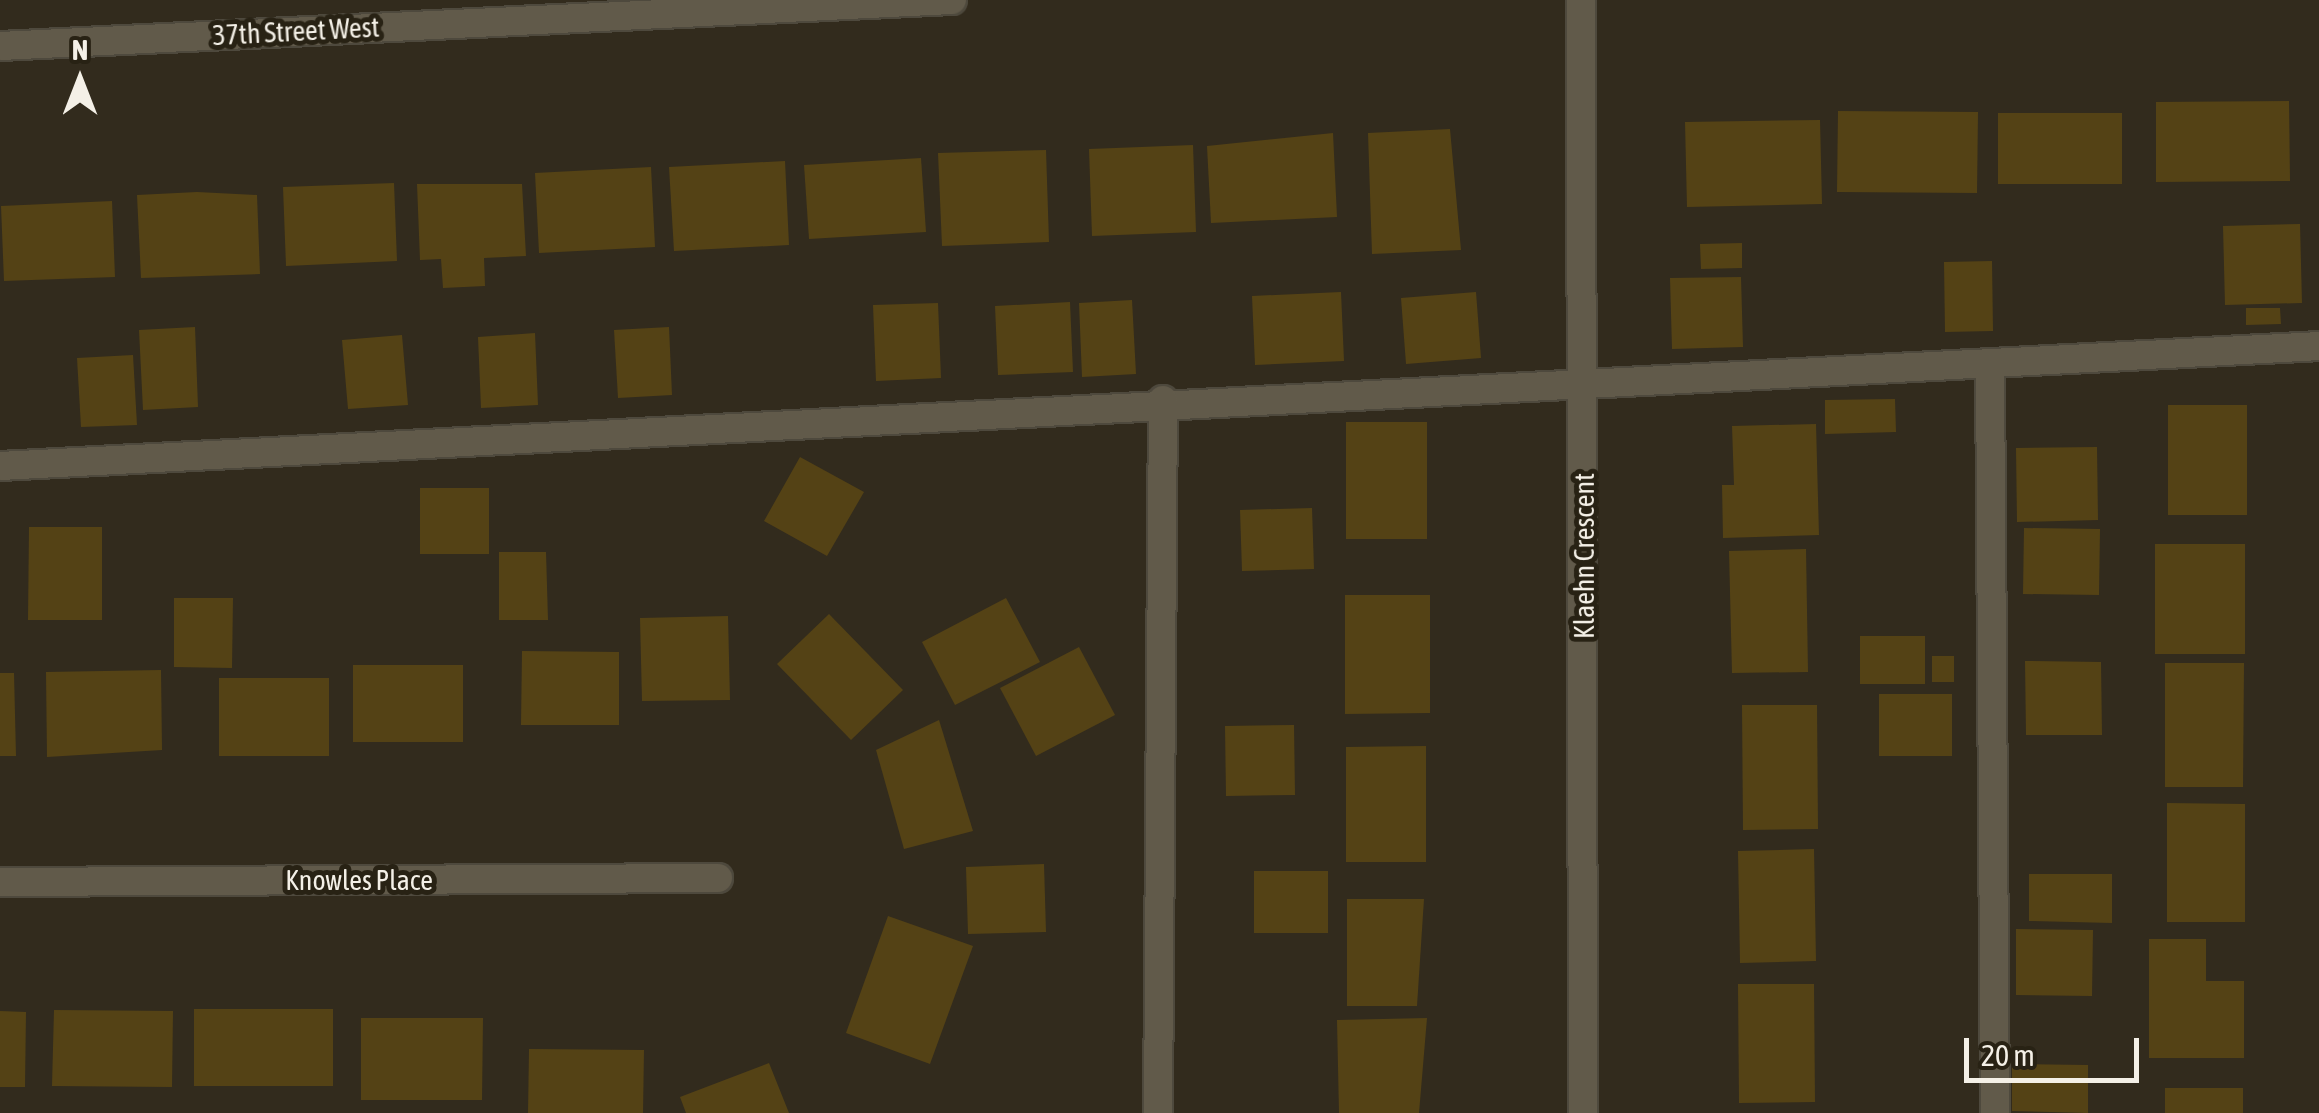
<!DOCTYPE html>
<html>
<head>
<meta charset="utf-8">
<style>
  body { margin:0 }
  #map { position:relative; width:2319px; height:1113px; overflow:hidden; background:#322b1d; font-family:"Asap Condensed",sans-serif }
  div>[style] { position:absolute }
  .building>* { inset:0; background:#544215 }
  .roads { filter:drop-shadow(2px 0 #4e493d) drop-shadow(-2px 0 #4e493d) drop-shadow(0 2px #4e493d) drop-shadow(0 -2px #4e493d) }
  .service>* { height:28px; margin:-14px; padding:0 14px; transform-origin:14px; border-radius:14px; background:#615a4a }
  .minor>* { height:28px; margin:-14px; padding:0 14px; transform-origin:14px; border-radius:14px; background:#615a4a }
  span { translate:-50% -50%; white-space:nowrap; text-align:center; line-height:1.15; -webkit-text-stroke:10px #282214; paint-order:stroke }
  .street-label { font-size:28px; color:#f4f0e7 }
  .north { position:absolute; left:30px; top:30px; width:100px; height:100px; -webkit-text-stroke:8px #282214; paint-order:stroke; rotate:0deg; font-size:28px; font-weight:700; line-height:40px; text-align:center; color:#f4f0e7 }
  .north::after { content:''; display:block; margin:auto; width:35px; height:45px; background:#f4f0e7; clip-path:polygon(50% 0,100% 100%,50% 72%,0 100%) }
  .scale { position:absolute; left:1964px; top:1038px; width:175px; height:45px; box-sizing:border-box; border:5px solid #f4f0e7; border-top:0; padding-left:12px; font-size:30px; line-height:35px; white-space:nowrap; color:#f4f0e7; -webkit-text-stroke:8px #282214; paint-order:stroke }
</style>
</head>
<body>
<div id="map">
  <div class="building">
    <i style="clip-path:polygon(2289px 101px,2290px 181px,2156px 182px,2156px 102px)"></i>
    <i style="clip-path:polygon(1838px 111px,1978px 112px,1977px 193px,1837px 192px)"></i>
    <i style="clip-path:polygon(1998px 113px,2122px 113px,2122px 184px,1998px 184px)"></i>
    <i style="clip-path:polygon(1820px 120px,1822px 204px,1687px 207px,1685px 122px)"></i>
    <i style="clip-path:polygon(1450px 129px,1461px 250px,1372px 254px,1368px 133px)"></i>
    <i style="clip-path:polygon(1333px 133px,1337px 217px,1211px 223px,1207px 146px)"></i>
    <i style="clip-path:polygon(1193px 145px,1196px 232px,1092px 236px,1089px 149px)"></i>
    <i style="clip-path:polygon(1046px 150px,1049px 242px,942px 246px,938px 153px)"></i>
    <i style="clip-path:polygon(921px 158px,926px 232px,809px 239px,804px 165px)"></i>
    <i style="clip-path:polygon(785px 161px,789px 245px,674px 251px,669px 167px)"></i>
    <i style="clip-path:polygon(651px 167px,655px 247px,539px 253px,535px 173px)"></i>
    <i style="clip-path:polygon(394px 183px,397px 261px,286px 266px,283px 187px)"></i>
    <i style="clip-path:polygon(417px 184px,522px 184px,526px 256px,484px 258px,485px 286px,443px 288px,441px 259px,420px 260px)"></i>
    <i style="clip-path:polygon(197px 192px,257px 195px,260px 274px,141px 278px,137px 195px)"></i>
    <i style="clip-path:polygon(112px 201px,115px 277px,4px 281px,1px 206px)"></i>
    <i style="clip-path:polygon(2300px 224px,2302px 303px,2225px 305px,2223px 226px)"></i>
    <i style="clip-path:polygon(1742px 243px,1742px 268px,1701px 269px,1700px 244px)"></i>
    <i style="clip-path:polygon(1992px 261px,1993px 331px,1945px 332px,1944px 262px)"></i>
    <i style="clip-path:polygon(1741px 277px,1743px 347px,1672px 349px,1670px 278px)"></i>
    <i style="clip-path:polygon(1341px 292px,1344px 361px,1255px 365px,1252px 296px)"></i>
    <i style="clip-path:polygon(1476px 292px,1481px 358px,1406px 364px,1401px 298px)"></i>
    <i style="clip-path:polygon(1132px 300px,1136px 374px,1082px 377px,1079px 303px)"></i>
    <i style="clip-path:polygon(1070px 302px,1073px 372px,998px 375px,995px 306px)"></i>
    <i style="clip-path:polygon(938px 303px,941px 378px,876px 381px,873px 305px)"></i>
    <i style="clip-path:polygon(2246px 308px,2280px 308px,2281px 324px,2246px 325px)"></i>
    <i style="clip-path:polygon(195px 327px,198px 407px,143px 410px,139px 330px)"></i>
    <i style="clip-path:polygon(669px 327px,672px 395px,618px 398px,614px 330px)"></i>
    <i style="clip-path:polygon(535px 333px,538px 405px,481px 408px,478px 337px)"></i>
    <i style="clip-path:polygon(402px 335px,408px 405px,348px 409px,342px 340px)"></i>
    <i style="clip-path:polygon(133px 355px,137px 425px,81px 427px,77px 358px)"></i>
    <i style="clip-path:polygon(1895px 399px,1896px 432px,1825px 434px,1825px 400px)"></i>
    <i style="clip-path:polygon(2168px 405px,2247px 405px,2247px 515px,2168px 515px)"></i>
    <i style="clip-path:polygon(1346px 422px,1427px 422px,1427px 539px,1346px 539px)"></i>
    <i style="clip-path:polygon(1816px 424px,1819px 535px,1723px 538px,1722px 485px,1734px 485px,1732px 426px)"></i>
    <i style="clip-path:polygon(2097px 447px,2098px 520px,2017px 522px,2016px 448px)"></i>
    <i style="clip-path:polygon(800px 457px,864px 492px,827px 556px,764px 521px)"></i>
    <i style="clip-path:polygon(420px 488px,489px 488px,489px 554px,420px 554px)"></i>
    <i style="clip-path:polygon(1312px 508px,1314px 569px,1242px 571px,1240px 510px)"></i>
    <i style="clip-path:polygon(29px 527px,102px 527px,102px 620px,28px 620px)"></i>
    <i style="clip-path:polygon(2024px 528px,2100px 529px,2099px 595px,2023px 594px)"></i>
    <i style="clip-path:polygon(2155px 544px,2245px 544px,2245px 654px,2155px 654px)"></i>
    <i style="clip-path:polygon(1806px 549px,1808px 672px,1732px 673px,1729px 551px)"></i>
    <i style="clip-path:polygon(499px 552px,546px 552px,548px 620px,499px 620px)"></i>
    <i style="clip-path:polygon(1345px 595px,1430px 595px,1430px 713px,1345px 714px)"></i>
    <i style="clip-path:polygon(174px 598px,233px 598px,232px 668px,174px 667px)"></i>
    <i style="clip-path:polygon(1006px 598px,1040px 662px,955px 705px,922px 642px)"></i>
    <i style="clip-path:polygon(829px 614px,903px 690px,851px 740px,777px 664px)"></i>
    <i style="clip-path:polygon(728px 616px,730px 700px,642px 701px,640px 618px)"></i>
    <i style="clip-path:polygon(1860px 636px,1925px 636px,1925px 684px,1860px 684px)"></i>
    <i style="clip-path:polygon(1079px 647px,1115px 715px,1036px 756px,1000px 688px)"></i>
    <i style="clip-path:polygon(522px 651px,619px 652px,619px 725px,521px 725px)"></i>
    <i style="clip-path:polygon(1932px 656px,1954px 656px,1954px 682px,1932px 682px)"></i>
    <i style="clip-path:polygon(2025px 661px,2101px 662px,2102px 735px,2026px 735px)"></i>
    <i style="clip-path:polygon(2165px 663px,2244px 663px,2243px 787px,2165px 787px)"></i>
    <i style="clip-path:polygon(353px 665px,463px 665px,463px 742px,353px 742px)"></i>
    <i style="clip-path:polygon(161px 670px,162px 750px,47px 757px,46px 672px)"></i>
    <i style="clip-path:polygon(0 673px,14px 673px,16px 756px,0 756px)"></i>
    <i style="clip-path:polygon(219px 678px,329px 678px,329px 756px,219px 756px)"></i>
    <i style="clip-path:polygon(1879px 694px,1952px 694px,1952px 756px,1879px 756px)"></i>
    <i style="clip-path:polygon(1742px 705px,1817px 705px,1818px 829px,1743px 830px)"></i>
    <i style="clip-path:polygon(939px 720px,973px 831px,904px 849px,876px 750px)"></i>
    <i style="clip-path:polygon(1294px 725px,1295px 795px,1226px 796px,1225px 726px)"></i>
    <i style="clip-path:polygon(1426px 746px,1426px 862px,1346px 862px,1346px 747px)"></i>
    <i style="clip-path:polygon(2167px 803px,2245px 804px,2245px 922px,2167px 922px)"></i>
    <i style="clip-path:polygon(1814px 849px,1816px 961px,1740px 963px,1738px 851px)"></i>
    <i style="clip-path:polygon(1044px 864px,1046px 932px,968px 934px,966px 867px)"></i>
    <i style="clip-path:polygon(1254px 871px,1328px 871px,1328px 933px,1254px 933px)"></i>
    <i style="clip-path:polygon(2029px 874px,2112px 874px,2112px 923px,2029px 921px)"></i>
    <i style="clip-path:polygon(1347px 899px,1424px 899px,1417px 1006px,1347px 1006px)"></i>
    <i style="clip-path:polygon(888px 916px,973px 946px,930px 1064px,846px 1033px)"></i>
    <i style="clip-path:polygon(2016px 929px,2093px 930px,2092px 996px,2016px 995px)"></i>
    <i style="clip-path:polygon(2149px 939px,2206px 939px,2206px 981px,2244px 981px,2244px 1058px,2149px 1058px)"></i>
    <i style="clip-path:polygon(1738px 984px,1814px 984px,1815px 1102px,1739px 1103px)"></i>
    <i style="clip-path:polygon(194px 1009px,333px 1009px,333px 1086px,194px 1086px)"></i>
    <i style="clip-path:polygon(54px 1010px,173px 1011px,172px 1087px,52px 1086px)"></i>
    <i style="clip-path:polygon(0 1011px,26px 1012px,25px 1087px,0 1087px)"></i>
    <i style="clip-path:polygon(361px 1018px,483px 1018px,482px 1100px,361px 1100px)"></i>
    <i style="clip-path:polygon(1427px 1018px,1419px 1113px,1339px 1113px,1337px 1020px)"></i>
    <i style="clip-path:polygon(529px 1049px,644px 1050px,643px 1113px,528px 1113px)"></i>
    <i style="clip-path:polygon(769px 1063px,789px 1113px,686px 1113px,680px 1097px)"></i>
    <i style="clip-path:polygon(2012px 1064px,2088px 1065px,2088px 1113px,2012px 1111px)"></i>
    <i style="clip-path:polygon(2165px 1088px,2243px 1088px,2243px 1113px,2165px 1113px)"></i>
  </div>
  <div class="roads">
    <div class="service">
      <i style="left:1990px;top:365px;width:748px;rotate:89.62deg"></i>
      <i style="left:0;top:466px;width:2322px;rotate:-2.96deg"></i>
      <i style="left:1158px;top:1113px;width:713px;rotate:-89.6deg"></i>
    </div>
    <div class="minor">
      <i style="left:1581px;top:0;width:1113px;rotate:89.9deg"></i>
      <i style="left:0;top:46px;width:953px;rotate:-2.77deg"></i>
      <i style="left:0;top:882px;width:718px;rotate:-0.32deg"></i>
    </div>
  </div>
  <div class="street-label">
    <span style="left:296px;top:31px;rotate:-3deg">37th Street West</span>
    <span style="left:1584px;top:556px;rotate:-90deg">Klaehn Crescent</span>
    <span style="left:359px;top:880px">Knowles Place</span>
  </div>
  <div class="north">N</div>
  <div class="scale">20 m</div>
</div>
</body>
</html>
